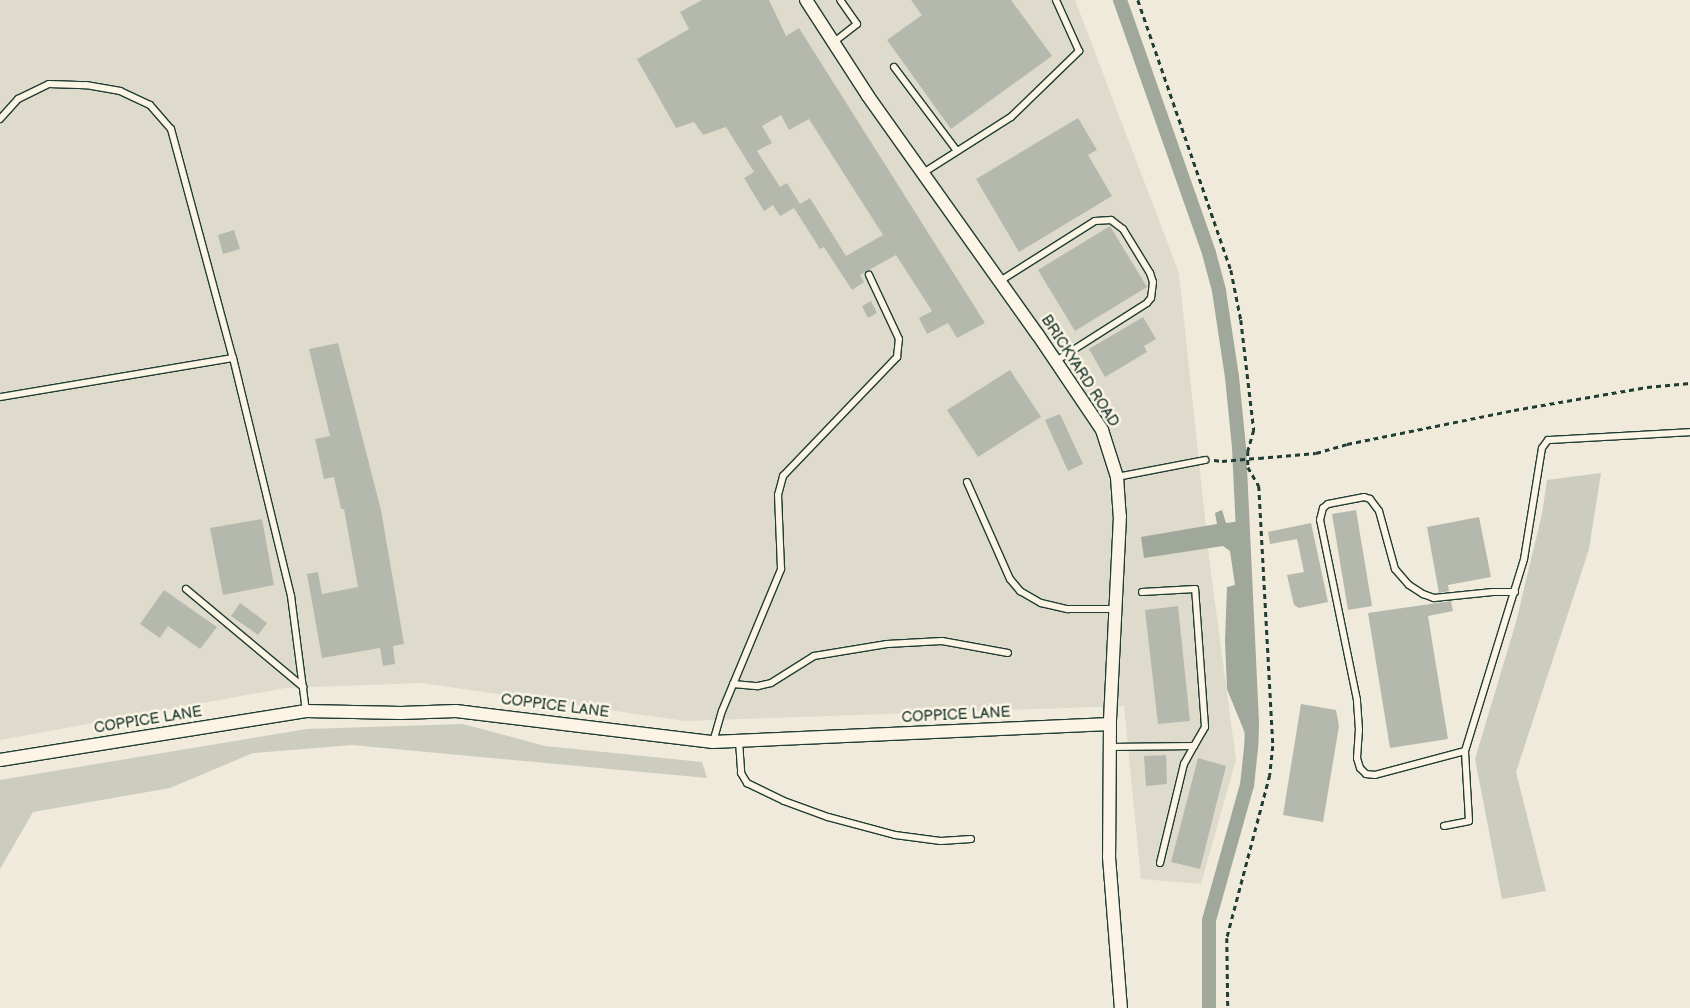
<!DOCTYPE html>
<html>
<head>
<meta charset="utf-8">
<style>
  body { margin:0 }
  #map { position:relative; width:1690px; height:1008px; overflow:hidden; background:#efeada; font-family:"Balsamiq Sans",sans-serif }
  div>[style] { position:absolute }
  .built>* { inset:0; background:#dedbcc }
  .green>* { inset:0; background:#cccdbf }
  .water>* { inset:0; background:#9fa89a }
  .canal>* { height:14px; margin:-7px; padding:0 7px; transform-origin:7px; border-radius:7px; background:#9fa89a }
  .building>* { inset:0; background:#b5b9ad }
  .path>* { height:2.5px; margin-top:-1.25px; transform-origin:0; background:repeating-linear-gradient(90deg,#1f3d34 0 5px,transparent 0 9px) }
  .roads { filter:drop-shadow(1px 0 #1f3d34) drop-shadow(-1px 0 #1f3d34) drop-shadow(0 1px #1f3d34) drop-shadow(0 -1px #1f3d34) }
  .lane>* { height:6px; margin:-3px; padding:0 3px; transform-origin:3px; border-radius:3px; background:#fcf5e5 }
  .street>* { height:12px; margin:-6px; padding:0 6px; transform-origin:6px; border-radius:6px; background:#fcf5e5 }
  .path-bridge>* { height:2.5px; margin-top:-1.25px; transform-origin:0; background:repeating-linear-gradient(90deg,#1f3d34 0 5px,transparent 0 9px) }
  span { translate:-50% -50%; white-space:nowrap; text-align:center; line-height:1.15; -webkit-text-stroke:5px #fcf5e5; paint-order:stroke }
  .street-label { font-size:15px; color:#1f3d34 }
</style>
</head>
<body>
<div id="map">
  <div class="built">
    <i style="clip-path:polygon(0 0,1075px 0,1179px 273px,1209px 557px,1236px 760px,1201px 884px,1141px 879px,1124px 706px,685px 721px,422px 683px,285px 688px,0 740px)"></i>
  </div>
  <div class="green">
    <i style="clip-path:polygon(1601px 473px,1589px 549px,1516px 772px,1546px 891px,1502px 899px,1475px 759px,1516px 622px,1542px 514px,1547px 480px)"></i>
    <i style="clip-path:polygon(463px 724px,545px 746px,702px 762px,707px 778px,352px 745px,253px 753px,170px 788px,33px 812px,0 869px,0 780px,307px 729px)"></i>
  </div>
  <div class="water">
    <i style="clip-path:polygon(1222px 510px,1226px 523px,1242px 521px,1252px 725px,1251px 748px,1227px 689px,1225px 641px,1227px 587px,1235px 585px,1230px 551px,1223px 546px,1144px 558px,1141px 537px,1217px 524px,1215px 513px)"></i>
  </div>
  <div class="canal">
    <i style="left:1120px;top:0;width:268px;rotate:70.6deg"></i>
    <i style="left:1209px;top:253px;width:39px;rotate:75deg"></i>
    <i style="left:1219px;top:291px;width:87px;rotate:81.4deg"></i>
    <i style="left:1232px;top:377px;width:70px;rotate:84.3deg"></i>
    <i style="left:1239px;top:447px;width:278px;rotate:87.3deg"></i>
    <i style="left:1252px;top:725px;width:23px;rotate:92deg"></i>
    <i style="left:1251px;top:748px;width:37px;rotate:96deg"></i>
    <i style="left:1247px;top:785px;width:140px;rotate:105.7deg"></i>
    <i style="left:1209px;top:920px;width:88px;rotate:90deg"></i>
  </div>
  <div class="building">
    <i style="clip-path:polygon(evenodd,702px 0,769px 0,786px 36px,799px 28px,985px 323px,957px 338px,948px 323px,927px 334px,919px 318px,932px 311px,896px 255px,860px 275px,864px 282px,852px 290px,824px 247px,820px 249px,794px 208px,780px 216px,773px 205px,764px 211px,744px 178px,754px 172px,726px 127px,703px 135px,694px 122px,676px 128px,637px 59px,689px 29px,680px 12px,702px 0,781px 115px,789px 130px,809px 119px,883px 235px,846px 256px,810px 198px,800px 204px,787px 183px,780px 187px,757px 151px,772px 143px,762px 126px,781px 115px)"></i>
    <i style="clip-path:polygon(911px 0,1011px 0,1052px 56px,951px 129px,887px 40px,922px 15px)"></i>
    <i style="clip-path:polygon(1078px 118px,1097px 150px,1088px 155px,1112px 196px,1019px 252px,976px 179px)"></i>
    <i style="clip-path:polygon(1110px 226px,1147px 287px,1075px 331px,1038px 270px)"></i>
    <i style="clip-path:polygon(234px 230px,240px 249px,223px 254px,218px 235px)"></i>
    <i style="clip-path:polygon(871px 301px,877px 313px,868px 318px,862px 306px)"></i>
    <i style="clip-path:polygon(1143px 317px,1156px 339px,1144px 346px,1147px 352px,1105px 377px,1089px 349px)"></i>
    <i style="clip-path:polygon(338px 343px,381px 510px,404px 644px,393px 646px,395px 664px,383px 666px,380px 648px,322px 658px,307px 574px,318px 572px,322px 594px,358px 587px,344px 509px,341px 509px,334px 477px,324px 479px,315px 439px,330px 436px,309px 349px)"></i>
    <i style="clip-path:polygon(1010px 370px,1041px 417px,978px 457px,947px 410px)"></i>
    <i style="clip-path:polygon(1060px 414px,1083px 464px,1068px 471px,1045px 420px)"></i>
    <i style="clip-path:polygon(1356px 510px,1372px 606px,1348px 610px,1332px 514px)"></i>
    <i style="clip-path:polygon(1479px 517px,1491px 577px,1448px 585px,1449px 591px,1439px 593px,1427px 527px)"></i>
    <i style="clip-path:polygon(262px 519px,274px 585px,223px 595px,210px 528px)"></i>
    <i style="clip-path:polygon(1311px 523px,1328px 602px,1299px 608px,1294px 605px,1287px 575px,1304px 572px,1297px 539px,1270px 544px,1268px 532px)"></i>
    <i style="clip-path:polygon(164px 590px,217px 627px,200px 649px,168px 626px,160px 638px,140px 624px)"></i>
    <i style="clip-path:polygon(1451px 601px,1453px 611px,1428px 616px,1448px 739px,1390px 748px,1368px 613px)"></i>
    <i style="clip-path:polygon(240px 603px,267px 623px,258px 635px,231px 616px)"></i>
    <i style="clip-path:polygon(1178px 606px,1190px 721px,1158px 724px,1145px 610px)"></i>
    <i style="clip-path:polygon(1301px 704px,1336px 710px,1339px 726px,1323px 822px,1283px 815px)"></i>
    <i style="clip-path:polygon(1166px 755px,1167px 784px,1146px 786px,1144px 756px)"></i>
    <i style="clip-path:polygon(1198px 758px,1226px 766px,1200px 869px,1171px 862px)"></i>
  </div>
  <div class="path">
    <i style="left:1138px;top:0;width:286px;rotate:71deg"></i>
    <i style="left:1231px;top:270px;width:51px;rotate:78.7deg"></i>
    <i style="left:1241px;top:320px;width:111px;rotate:83.3deg"></i>
    <i style="left:1254px;top:430px;width:22px;rotate:106deg"></i>
    <i style="left:1248px;top:451px;width:16px;rotate:90deg"></i>
    <i style="left:1248px;top:467px;width:22px;rotate:60deg"></i>
    <i style="left:1259px;top:486px;width:260px;rotate:86.9deg"></i>
    <i style="left:1273px;top:746px;width:29px;rotate:96deg"></i>
    <i style="left:1270px;top:775px;width:169px;rotate:104.8deg"></i>
    <i style="left:1227px;top:938px;width:70px;rotate:89.2deg"></i>
    <i style="left:1259px;top:458px;width:57px;rotate:-5deg"></i>
    <i style="left:1316px;top:453px;width:32px;rotate:-16deg"></i>
    <i style="left:1347px;top:444px;width:170px;rotate:-11.5deg"></i>
    <i style="left:1514px;top:410px;width:135px;rotate:-9.8deg"></i>
    <i style="left:1647px;top:387px;width:43px;rotate:-5.3deg"></i>
    <i style="left:1214px;top:460px;width:8px;rotate:7deg"></i>
  </div>
  <div class="roads">
    <div class="lane">
      <i style="left:834px;top:42px;width:29px;rotate:-38deg"></i>
      <i style="left:857px;top:24px;width:29px;rotate:-125deg"></i>
      <i style="left:894px;top:67px;width:105px;rotate:53.1deg"></i>
      <i style="left:0;top:119px;width:27px;rotate:-48deg"></i>
      <i style="left:18px;top:99px;width:34px;rotate:-26deg"></i>
      <i style="left:49px;top:84px;width:37px;rotate:2deg"></i>
      <i style="left:86px;top:85px;width:35px;rotate:10deg"></i>
      <i style="left:120px;top:91px;width:33px;rotate:25deg"></i>
      <i style="left:150px;top:105px;width:32px;rotate:49deg"></i>
      <i style="left:171px;top:129px;width:237px;rotate:74.9deg"></i>
      <i style="left:233px;top:358px;width:245px;rotate:76.3deg"></i>
      <i style="left:291px;top:596px;width:116px;rotate:82.6deg"></i>
      <i style="left:923px;top:173px;width:104px;rotate:-32.5deg"></i>
      <i style="left:1011px;top:117px;width:95px;rotate:-44.1deg"></i>
      <i style="left:1079px;top:51px;width:56px;rotate:-114.3deg"></i>
      <i style="left:1000px;top:281px;width:112px;rotate:-32.3deg"></i>
      <i style="left:1095px;top:221px;width:16px;rotate:-4deg"></i>
      <i style="left:1111px;top:220px;width:15px;rotate:37deg"></i>
      <i style="left:1123px;top:229px;width:52px;rotate:58.5deg"></i>
      <i style="left:1150px;top:273px;width:9px;rotate:72deg"></i>
      <i style="left:1153px;top:282px;width:16px;rotate:97deg"></i>
      <i style="left:1151px;top:298px;width:6px;rotate:129deg"></i>
      <i style="left:1147px;top:303px;width:108px;rotate:147.5deg"></i>
      <i style="left:0;top:397px;width:236px;rotate:-9.5deg"></i>
      <i style="left:1117px;top:477px;width:90px;rotate:-10.9deg"></i>
      <i style="left:967px;top:482px;width:106px;rotate:66.1deg"></i>
      <i style="left:1010px;top:579px;width:16px;rotate:50deg"></i>
      <i style="left:1020px;top:591px;width:24px;rotate:30deg"></i>
      <i style="left:1041px;top:603px;width:28px;rotate:13deg"></i>
      <i style="left:1068px;top:609px;width:47px"></i>
      <i style="left:186px;top:589px;width:153px;rotate:39.9deg"></i>
      <i style="left:733px;top:684px;width:25px;rotate:5deg"></i>
      <i style="left:758px;top:686px;width:13px;rotate:-13deg"></i>
      <i style="left:771px;top:683px;width:51px;rotate:-32.1deg"></i>
      <i style="left:814px;top:656px;width:74px;rotate:-9.3deg"></i>
      <i style="left:887px;top:644px;width:55px;rotate:-3.1deg"></i>
      <i style="left:942px;top:641px;width:67px;rotate:10.3deg"></i>
      <i style="left:739px;top:741px;width:32px;rotate:86deg"></i>
      <i style="left:741px;top:773px;width:12px;rotate:59deg"></i>
      <i style="left:747px;top:783px;width:41px;rotate:25.9deg"></i>
      <i style="left:784px;top:801px;width:47px;rotate:20deg"></i>
      <i style="left:828px;top:817px;width:69px;rotate:15deg"></i>
      <i style="left:895px;top:835px;width:46px;rotate:7.4deg"></i>
      <i style="left:941px;top:841px;width:30px;rotate:-4deg"></i>
      <i style="left:713px;top:742px;width:32px;rotate:-74deg"></i>
      <i style="left:722px;top:711px;width:154px;rotate:-67.4deg"></i>
      <i style="left:781px;top:569px;width:74px;rotate:-92.3deg"></i>
      <i style="left:778px;top:495px;width:20px;rotate:-75deg"></i>
      <i style="left:783px;top:476px;width:165px;rotate:-46.2deg"></i>
      <i style="left:897px;top:357px;width:18px;rotate:-84deg"></i>
      <i style="left:899px;top:339px;width:71px;rotate:-115.1deg"></i>
      <i style="left:1110px;top:747px;width:84px;rotate:-0.7deg"></i>
      <i style="left:1194px;top:746px;width:22px;rotate:-60deg"></i>
      <i style="left:1205px;top:727px;width:138px;rotate:-94.1deg"></i>
      <i style="left:1195px;top:589px;width:53px;rotate:176.8deg"></i>
      <i style="left:1465px;top:751px;width:93px;rotate:165.1deg"></i>
      <i style="left:1375px;top:775px;width:9px;rotate:-174deg"></i>
      <i style="left:1366px;top:774px;width:8px;rotate:-135deg"></i>
      <i style="left:1360px;top:768px;width:10px;rotate:-107deg"></i>
      <i style="left:1357px;top:758px;width:28px;rotate:-86deg"></i>
      <i style="left:1359px;top:730px;width:30px;rotate:-94deg"></i>
      <i style="left:1357px;top:700px;width:184px;rotate:-101.6deg"></i>
      <i style="left:1320px;top:520px;width:12px;rotate:-76deg"></i>
      <i style="left:1323px;top:508px;width:6px;rotate:-39deg"></i>
      <i style="left:1328px;top:504px;width:37px;rotate:-11deg"></i>
      <i style="left:1364px;top:497px;width:6px;rotate:18deg"></i>
      <i style="left:1370px;top:499px;width:15px;rotate:53deg"></i>
      <i style="left:1379px;top:511px;width:60px;rotate:74.6deg"></i>
      <i style="left:1395px;top:569px;width:21px;rotate:49deg"></i>
      <i style="left:1409px;top:585px;width:17px;rotate:33deg"></i>
      <i style="left:1423px;top:594px;width:12px;rotate:20deg"></i>
      <i style="left:1434px;top:598px;width:59px;rotate:-5.8deg"></i>
      <i style="left:1493px;top:592px;width:22px"></i>
      <i style="left:1444px;top:826px;width:25px;rotate:-11deg"></i>
      <i style="left:1469px;top:821px;width:70px;rotate:-93.3deg"></i>
      <i style="left:1465px;top:751px;width:201px;rotate:-72.9deg"></i>
      <i style="left:1524px;top:559px;width:112px;rotate:-80.8deg"></i>
      <i style="left:1542px;top:448px;width:10px;rotate:-53deg"></i>
      <i style="left:1548px;top:440px;width:142px;rotate:-3.2deg"></i>
      <i style="left:1160px;top:863px;width:102px;rotate:-76.4deg"></i>
      <i style="left:1184px;top:764px;width:21px;rotate:-61deg"></i>
    </div>
    <div class="street">
      <i style="left:806px;top:0;width:114px;rotate:57.1deg"></i>
      <i style="left:868px;top:96px;width:293px;rotate:54.6deg"></i>
      <i style="left:1038px;top:335px;width:115px;rotate:56deg"></i>
      <i style="left:1102px;top:430px;width:49px;rotate:72.3deg"></i>
      <i style="left:1117px;top:477px;width:39px;rotate:86deg"></i>
      <i style="left:1120px;top:516px;width:208px;rotate:92.8deg"></i>
      <i style="left:1110px;top:724px;width:133px;rotate:90.4deg"></i>
      <i style="left:1109px;top:857px;width:151px;rotate:85.5deg"></i>
      <i style="left:0;top:760px;width:310px;rotate:-9.1deg"></i>
      <i style="left:306px;top:711px;width:95px;rotate:1.2deg"></i>
      <i style="left:401px;top:713px;width:55px;rotate:-2.1deg"></i>
      <i style="left:456px;top:711px;width:259px;rotate:6.9deg"></i>
      <i style="left:713px;top:742px;width:397px;rotate:-2.6deg"></i>
    </div>
  </div>
  <div class="path-bridge">
    <i style="left:1222px;top:461px;width:37px;rotate:-5deg"></i>
  </div>
  <div class="street-label">
    <span style="left:1080px;top:371px;rotate:57deg">BRICKYARD ROAD</span>
    <span style="left:555px;top:706px;rotate:7deg">COPPICE LANE</span>
    <span style="left:956px;top:715px;rotate:-3deg">COPPICE LANE</span>
    <span style="left:148px;top:720px;rotate:-9deg">COPPICE LANE</span>
  </div>
</div>
</body>
</html>
